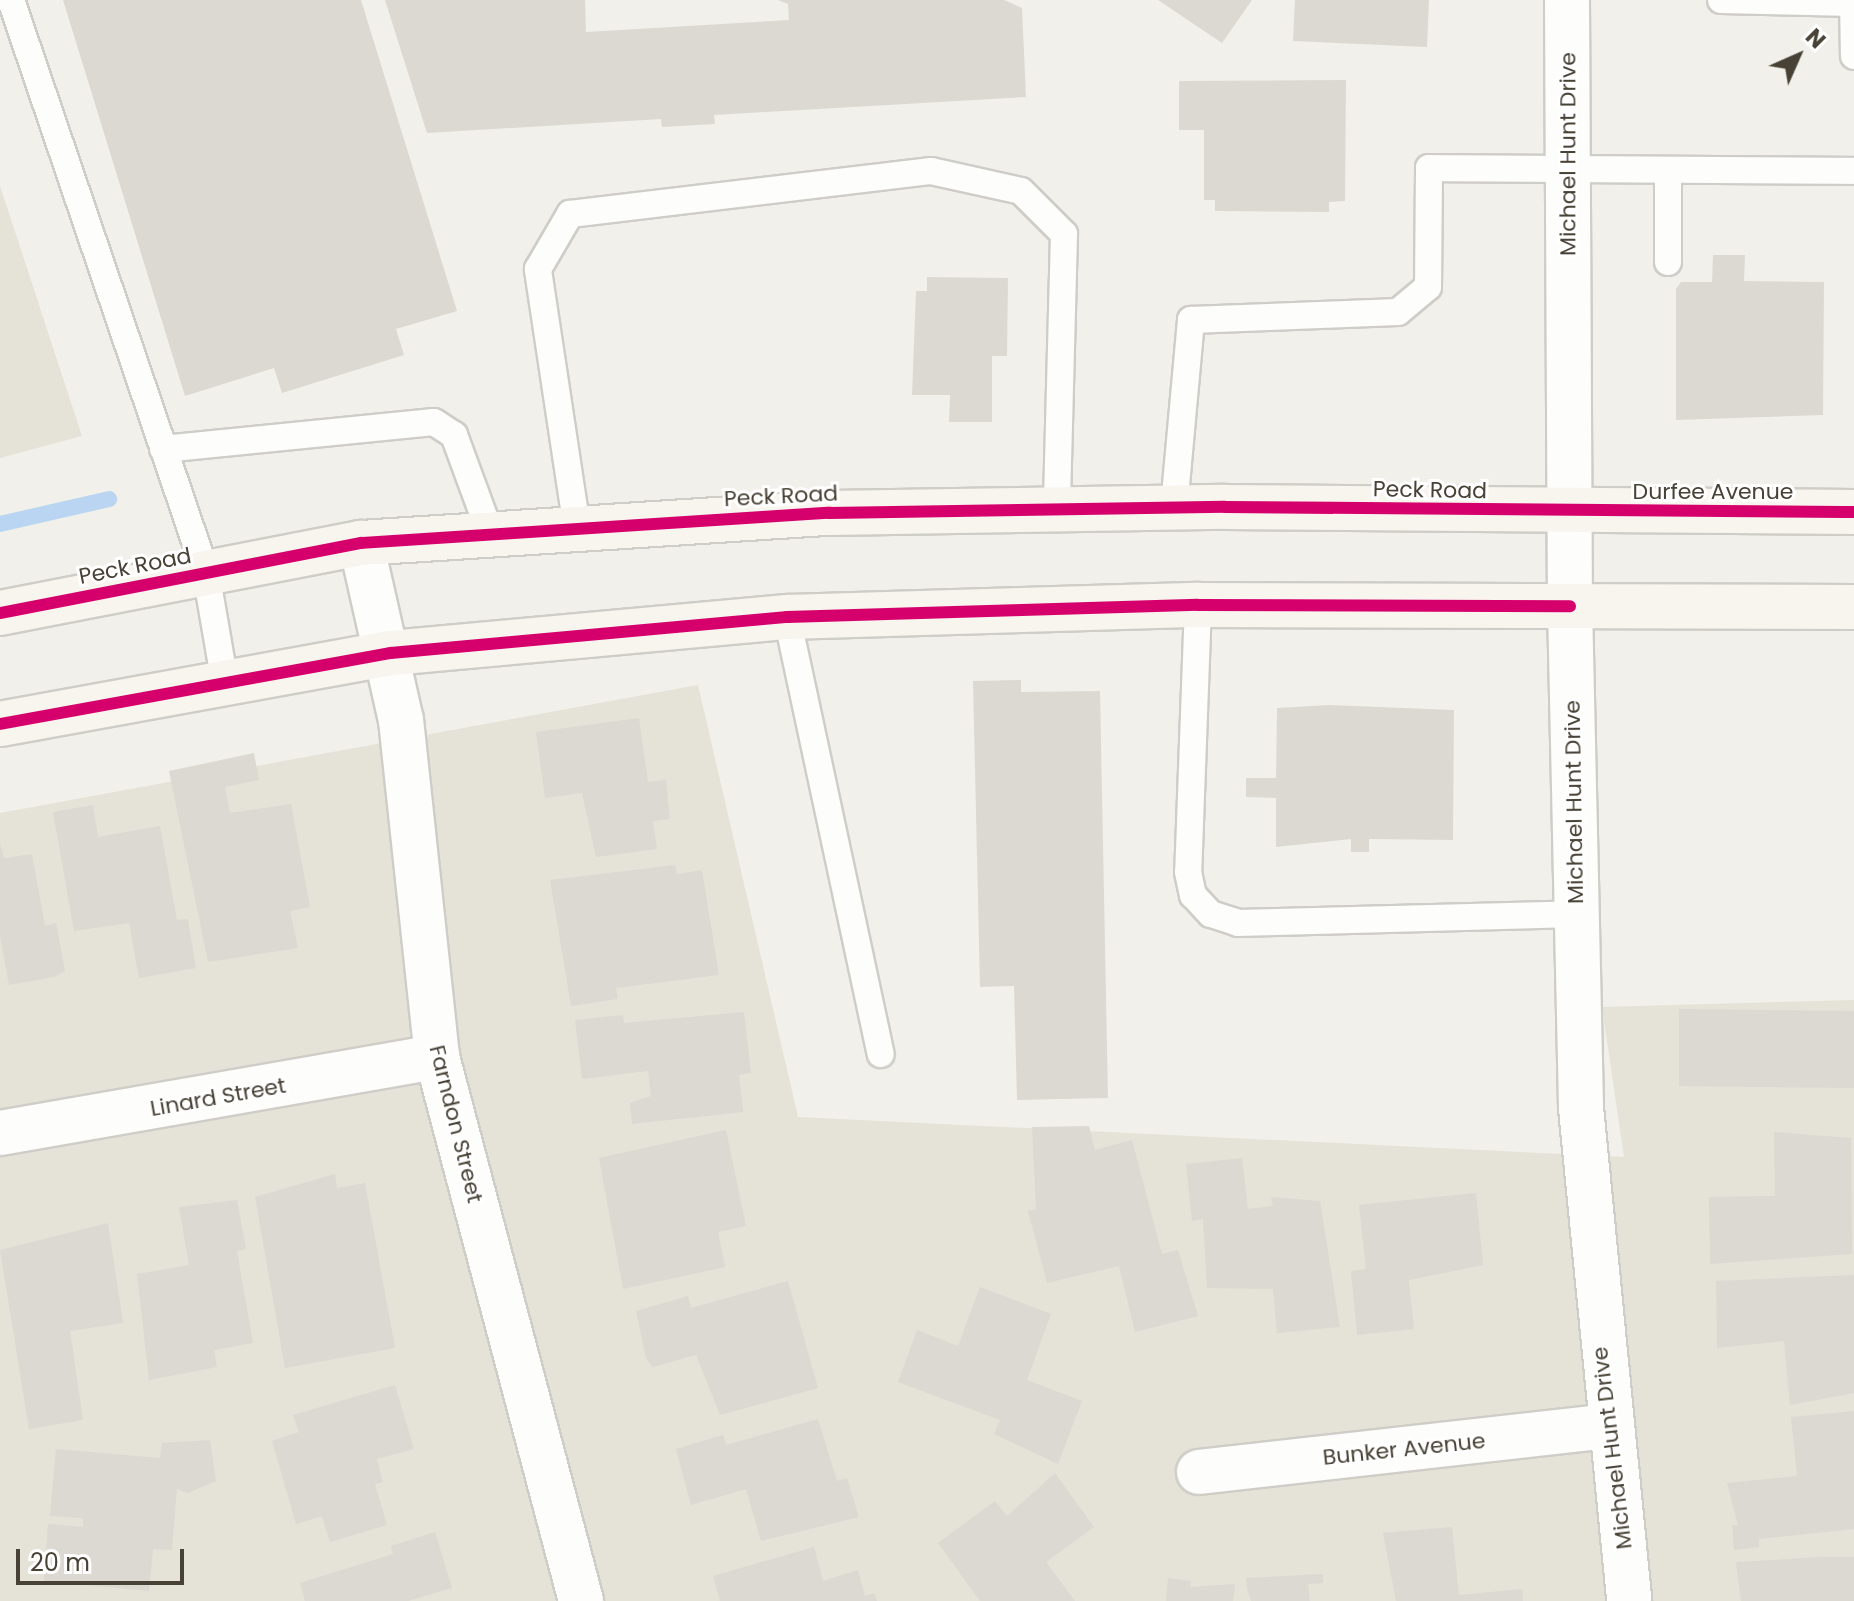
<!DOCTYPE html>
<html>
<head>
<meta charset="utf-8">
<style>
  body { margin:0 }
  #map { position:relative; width:1854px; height:1601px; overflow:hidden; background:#f1f0ea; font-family:Poppins,sans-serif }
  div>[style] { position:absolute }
  .residential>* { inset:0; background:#e5e2d7 }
  .stream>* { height:16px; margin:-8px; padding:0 8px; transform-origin:8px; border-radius:8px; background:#b9d5f1 }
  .building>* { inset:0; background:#dbd9d2 }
  .roads { filter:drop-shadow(2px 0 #cfcdc7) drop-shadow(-2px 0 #cfcdc7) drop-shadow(0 2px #cfcdc7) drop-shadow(0 -2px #cfcdc7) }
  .service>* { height:26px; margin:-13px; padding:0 13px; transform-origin:13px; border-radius:13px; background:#fdfdfc }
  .minor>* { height:44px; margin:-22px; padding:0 22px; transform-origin:22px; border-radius:22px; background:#fdfdfc }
  .tertiary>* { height:44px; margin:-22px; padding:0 22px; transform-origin:22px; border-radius:22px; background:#fdfdfc }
  .secondary>* { height:44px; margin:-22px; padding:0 22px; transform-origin:22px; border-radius:22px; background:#f7f5ee }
  .cycleway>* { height:12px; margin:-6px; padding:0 6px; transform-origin:6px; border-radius:6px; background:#d6006c }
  span { translate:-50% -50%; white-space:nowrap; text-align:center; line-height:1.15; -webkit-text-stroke:6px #fff; paint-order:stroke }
  .street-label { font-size:22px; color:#484236 }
  .north { position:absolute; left:1758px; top:16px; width:80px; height:80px; -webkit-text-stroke:6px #fff; paint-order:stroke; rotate:45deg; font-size:22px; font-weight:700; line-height:32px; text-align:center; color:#484236 }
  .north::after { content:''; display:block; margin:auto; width:28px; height:36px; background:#484236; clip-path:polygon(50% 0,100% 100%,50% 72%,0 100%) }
  .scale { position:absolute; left:16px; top:1549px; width:168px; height:36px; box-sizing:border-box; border:4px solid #484236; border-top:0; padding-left:10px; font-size:24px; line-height:28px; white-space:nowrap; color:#484236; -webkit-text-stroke:6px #fff; paint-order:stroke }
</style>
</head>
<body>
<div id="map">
  <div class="residential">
    <i style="clip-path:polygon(0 186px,82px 436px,0 458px)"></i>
    <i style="clip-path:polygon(698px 685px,798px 1117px,1624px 1157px,1602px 1007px,1854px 1000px,1854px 1601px,0 1601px,0 813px)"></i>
  </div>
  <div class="stream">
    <i style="left:0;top:524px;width:112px;rotate:-12.9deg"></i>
  </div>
  <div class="building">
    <i style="clip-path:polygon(63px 0,361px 0,457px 311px,396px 329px,404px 355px,282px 393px,274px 368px,185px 396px)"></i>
    <i style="clip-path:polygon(385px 0,585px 0,586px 32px,789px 20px,788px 4px,778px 0,1004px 0,1022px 8px,1026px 97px,714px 115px,715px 124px,662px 127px,661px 119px,427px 133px)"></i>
    <i style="clip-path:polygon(1158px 0,1252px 0,1222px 43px)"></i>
    <i style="clip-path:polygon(1295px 0,1429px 0,1427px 47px,1293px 41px)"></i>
    <i style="clip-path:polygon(1346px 80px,1345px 201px,1329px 202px,1329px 212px,1215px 211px,1215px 200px,1204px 200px,1204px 130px,1179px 130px,1179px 81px)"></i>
    <i style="clip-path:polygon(1713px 255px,1745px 255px,1744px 281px,1824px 282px,1823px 415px,1676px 420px,1676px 289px,1681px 282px,1712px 282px)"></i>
    <i style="clip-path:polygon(927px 277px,1008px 278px,1007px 356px,992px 356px,992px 422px,949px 422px,950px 395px,912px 395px,916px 291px,927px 291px)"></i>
    <i style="clip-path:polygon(1021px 680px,1021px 692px,1100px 691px,1108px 1098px,1017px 1100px,1014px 986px,980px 987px,973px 681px)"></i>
    <i style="clip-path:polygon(1329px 705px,1454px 710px,1453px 840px,1369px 839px,1369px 852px,1351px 852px,1351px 839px,1276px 847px,1276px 798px,1246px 797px,1246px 778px,1276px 778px,1277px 708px)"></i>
    <i style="clip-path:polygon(639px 718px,648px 782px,666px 780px,670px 819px,653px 821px,657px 849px,596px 857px,582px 793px,545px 798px,536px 732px)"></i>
    <i style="clip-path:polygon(254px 753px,259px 780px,225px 787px,230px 813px,291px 804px,310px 907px,290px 911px,298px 948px,208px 962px,169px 771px)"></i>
    <i style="clip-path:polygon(93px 805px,98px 837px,160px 826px,177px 920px,188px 919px,196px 968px,139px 978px,129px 923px,74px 931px,53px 812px)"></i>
    <i style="clip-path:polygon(0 844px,4px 858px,32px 854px,45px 926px,56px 923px,65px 971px,54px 977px,9px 985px,0 937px)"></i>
    <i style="clip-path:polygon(675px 865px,677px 874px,702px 870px,719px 975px,616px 988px,618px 999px,571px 1006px,550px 880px)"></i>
    <i style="clip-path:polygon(1679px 1009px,1854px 1011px,1854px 1088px,1679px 1086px)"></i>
    <i style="clip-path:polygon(744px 1012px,751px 1073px,739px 1075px,743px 1112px,632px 1124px,630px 1103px,651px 1096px,648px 1071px,582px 1079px,575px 1020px,623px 1015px,624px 1023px)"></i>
    <i style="clip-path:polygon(1089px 1126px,1095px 1150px,1132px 1140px,1162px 1254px,1178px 1250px,1198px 1316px,1135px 1332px,1119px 1266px,1047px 1283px,1028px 1211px,1036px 1209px,1032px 1127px)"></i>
    <i style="clip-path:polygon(726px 1130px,746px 1226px,718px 1232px,725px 1267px,623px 1289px,599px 1158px)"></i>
    <i style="clip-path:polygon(1774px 1132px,1851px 1138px,1852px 1254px,1710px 1264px,1709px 1197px,1775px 1196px)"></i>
    <i style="clip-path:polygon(1242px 1158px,1248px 1209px,1273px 1206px,1271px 1197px,1320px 1201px,1340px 1327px,1277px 1333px,1273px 1289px,1207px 1288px,1203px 1219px,1192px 1221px,1186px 1164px)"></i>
    <i style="clip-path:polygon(335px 1174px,337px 1188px,365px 1183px,395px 1348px,285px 1368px,255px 1197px)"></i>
    <i style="clip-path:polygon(1476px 1193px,1483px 1265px,1409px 1280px,1414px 1329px,1357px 1335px,1351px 1271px,1366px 1269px,1359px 1205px)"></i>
    <i style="clip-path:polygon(237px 1200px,246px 1249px,237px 1251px,253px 1343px,214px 1350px,217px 1367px,149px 1380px,137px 1274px,189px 1265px,179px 1207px)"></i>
    <i style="clip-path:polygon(108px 1223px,123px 1323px,70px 1331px,83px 1420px,29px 1429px,0 1250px)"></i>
    <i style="clip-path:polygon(1854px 1275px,1854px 1393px,1790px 1405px,1784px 1341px,1717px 1348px,1716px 1281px)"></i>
    <i style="clip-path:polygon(788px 1281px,818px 1388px,720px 1415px,696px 1355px,653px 1367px,646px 1358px,636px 1311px,688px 1296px,691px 1308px)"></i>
    <i style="clip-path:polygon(980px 1287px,1051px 1314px,1027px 1380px,1082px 1401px,1058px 1464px,994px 1434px,1000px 1420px,898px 1382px,917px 1330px,958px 1346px)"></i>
    <i style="clip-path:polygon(395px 1385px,414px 1449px,377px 1459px,383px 1482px,375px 1484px,387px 1525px,330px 1542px,322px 1516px,296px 1524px,272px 1441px,299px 1432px,293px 1415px)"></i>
    <i style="clip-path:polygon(1854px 1411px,1854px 1529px,1759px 1539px,1759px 1547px,1734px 1550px,1732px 1525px,1738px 1525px,1727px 1483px,1797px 1476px,1791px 1417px)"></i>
    <i style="clip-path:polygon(818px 1419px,837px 1481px,847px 1478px,859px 1517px,761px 1541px,746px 1489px,691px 1505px,676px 1449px,723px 1435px,726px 1445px)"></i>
    <i style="clip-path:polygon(210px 1440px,216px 1481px,188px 1493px,177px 1489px,172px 1550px,153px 1549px,149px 1591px,44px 1581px,48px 1524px,83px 1527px,83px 1518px,50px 1516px,56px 1449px,160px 1458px,162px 1443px)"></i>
    <i style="clip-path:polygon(1055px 1473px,1094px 1527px,1046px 1562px,1075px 1601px,980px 1601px,938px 1543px,995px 1501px,1007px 1516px)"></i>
    <i style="clip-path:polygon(1452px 1527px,1459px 1595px,1522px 1589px,1523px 1601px,1396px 1601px,1383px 1533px)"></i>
    <i style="clip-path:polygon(435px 1532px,452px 1588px,408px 1601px,305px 1601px,300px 1583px,393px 1554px,391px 1546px)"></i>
    <i style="clip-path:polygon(814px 1547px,823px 1581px,858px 1570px,865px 1596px,874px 1593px,877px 1601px,720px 1601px,713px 1576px)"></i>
    <i style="clip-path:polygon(1821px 1557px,1854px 1557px,1854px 1601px,1741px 1601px,1736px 1562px)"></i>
    <i style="clip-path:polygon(1323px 1574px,1323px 1583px,1308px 1584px,1310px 1601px,1251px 1601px,1247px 1588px,1246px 1578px)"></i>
    <i style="clip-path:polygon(1168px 1578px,1191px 1581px,1190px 1587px,1235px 1584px,1233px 1601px,1166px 1601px)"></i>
  </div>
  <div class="roads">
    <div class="service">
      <i style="left:11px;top:0;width:605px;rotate:71.21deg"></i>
      <i style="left:206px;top:573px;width:112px;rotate:80.2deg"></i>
      <i style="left:1721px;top:0;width:132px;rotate:1.3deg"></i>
      <i style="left:1853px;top:0;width:56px;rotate:89deg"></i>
      <i style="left:1668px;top:172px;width:90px;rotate:90deg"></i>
      <i style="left:163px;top:449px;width:272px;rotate:-5.7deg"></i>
      <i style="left:434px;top:422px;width:24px;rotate:33deg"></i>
      <i style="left:454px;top:435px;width:104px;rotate:69.8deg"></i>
      <i style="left:1174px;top:507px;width:188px;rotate:-84.8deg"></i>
      <i style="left:1191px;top:320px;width:207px;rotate:-2.2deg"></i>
      <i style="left:1398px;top:312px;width:39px;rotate:-40deg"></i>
      <i style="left:1428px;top:287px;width:119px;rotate:-89.5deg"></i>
      <i style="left:1429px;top:168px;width:425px;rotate:0.4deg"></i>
      <i style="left:577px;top:528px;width:262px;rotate:-98.6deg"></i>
      <i style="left:538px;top:269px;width:64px;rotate:-59.8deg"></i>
      <i style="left:570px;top:214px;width:364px;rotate:-6.8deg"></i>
      <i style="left:931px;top:171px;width:92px;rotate:12.5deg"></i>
      <i style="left:1021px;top:191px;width:61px;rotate:45deg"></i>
      <i style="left:1064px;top:234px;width:275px;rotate:91.5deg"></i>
      <i style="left:1198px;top:605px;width:267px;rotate:92.1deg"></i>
      <i style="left:1188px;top:872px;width:24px;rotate:78deg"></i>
      <i style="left:1193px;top:895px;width:26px;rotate:47deg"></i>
      <i style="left:1211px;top:914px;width:28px;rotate:18deg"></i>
      <i style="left:1238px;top:923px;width:339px;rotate:-1.5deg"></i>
      <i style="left:787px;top:617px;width:447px;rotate:77.9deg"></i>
    </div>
    <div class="minor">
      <i style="left:361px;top:543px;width:181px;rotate:77.3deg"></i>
      <i style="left:401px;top:720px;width:339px;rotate:83.9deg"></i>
      <i style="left:437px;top:1057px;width:563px;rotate:75.17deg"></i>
      <i style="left:1570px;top:606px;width:502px;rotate:88.74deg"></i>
      <i style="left:1581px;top:1108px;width:495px;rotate:84.4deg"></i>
      <i style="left:0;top:1133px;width:444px;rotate:-9.9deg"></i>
      <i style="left:1199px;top:1472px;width:413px;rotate:-6.4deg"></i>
    </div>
    <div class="tertiary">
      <i style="left:1567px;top:0;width:606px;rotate:89.72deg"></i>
    </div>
    <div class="secondary">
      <i style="left:0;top:613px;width:368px;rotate:-11deg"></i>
      <i style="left:361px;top:543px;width:469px;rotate:-3.7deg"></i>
      <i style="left:829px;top:513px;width:396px;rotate:-0.9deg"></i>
      <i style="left:1225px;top:507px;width:629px;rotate:0.46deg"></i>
      <i style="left:0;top:724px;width:397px;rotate:-10.3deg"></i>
      <i style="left:391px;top:653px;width:398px;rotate:-5.2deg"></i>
      <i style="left:787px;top:617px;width:411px;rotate:-1.7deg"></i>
      <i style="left:1198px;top:605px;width:656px;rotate:0.17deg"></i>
    </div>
  </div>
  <div class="cycleway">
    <i style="left:0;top:613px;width:368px;rotate:-11deg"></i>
    <i style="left:361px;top:543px;width:469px;rotate:-3.7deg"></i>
    <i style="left:829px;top:513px;width:396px;rotate:-0.9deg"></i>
    <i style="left:1225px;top:507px;width:629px;rotate:0.46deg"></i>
    <i style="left:0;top:724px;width:397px;rotate:-10.3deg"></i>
    <i style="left:391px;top:653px;width:398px;rotate:-5.2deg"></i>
    <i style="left:787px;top:617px;width:411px;rotate:-1.7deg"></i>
    <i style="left:1198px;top:605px;width:372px;rotate:0.2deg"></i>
  </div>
  <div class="street-label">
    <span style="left:1568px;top:154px;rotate:-90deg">Michael Hunt Drive</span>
    <span style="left:1430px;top:490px;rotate:1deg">Peck Road</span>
    <span style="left:1713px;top:492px">Durfee Avenue</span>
    <span style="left:781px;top:496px;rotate:-3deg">Peck Road</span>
    <span style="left:135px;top:566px;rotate:-11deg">Peck Road</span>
    <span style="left:1574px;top:802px;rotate:-91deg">Michael Hunt Drive</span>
    <span style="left:218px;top:1097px;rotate:-10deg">Linard Street</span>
    <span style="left:456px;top:1124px;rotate:76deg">Farndon Street</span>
    <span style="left:1612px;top:1448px;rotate:-97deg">Michael Hunt Drive</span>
    <span style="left:1404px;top:1449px;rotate:-6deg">Bunker Avenue</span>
  </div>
  <div class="north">N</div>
  <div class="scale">20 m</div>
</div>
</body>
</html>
